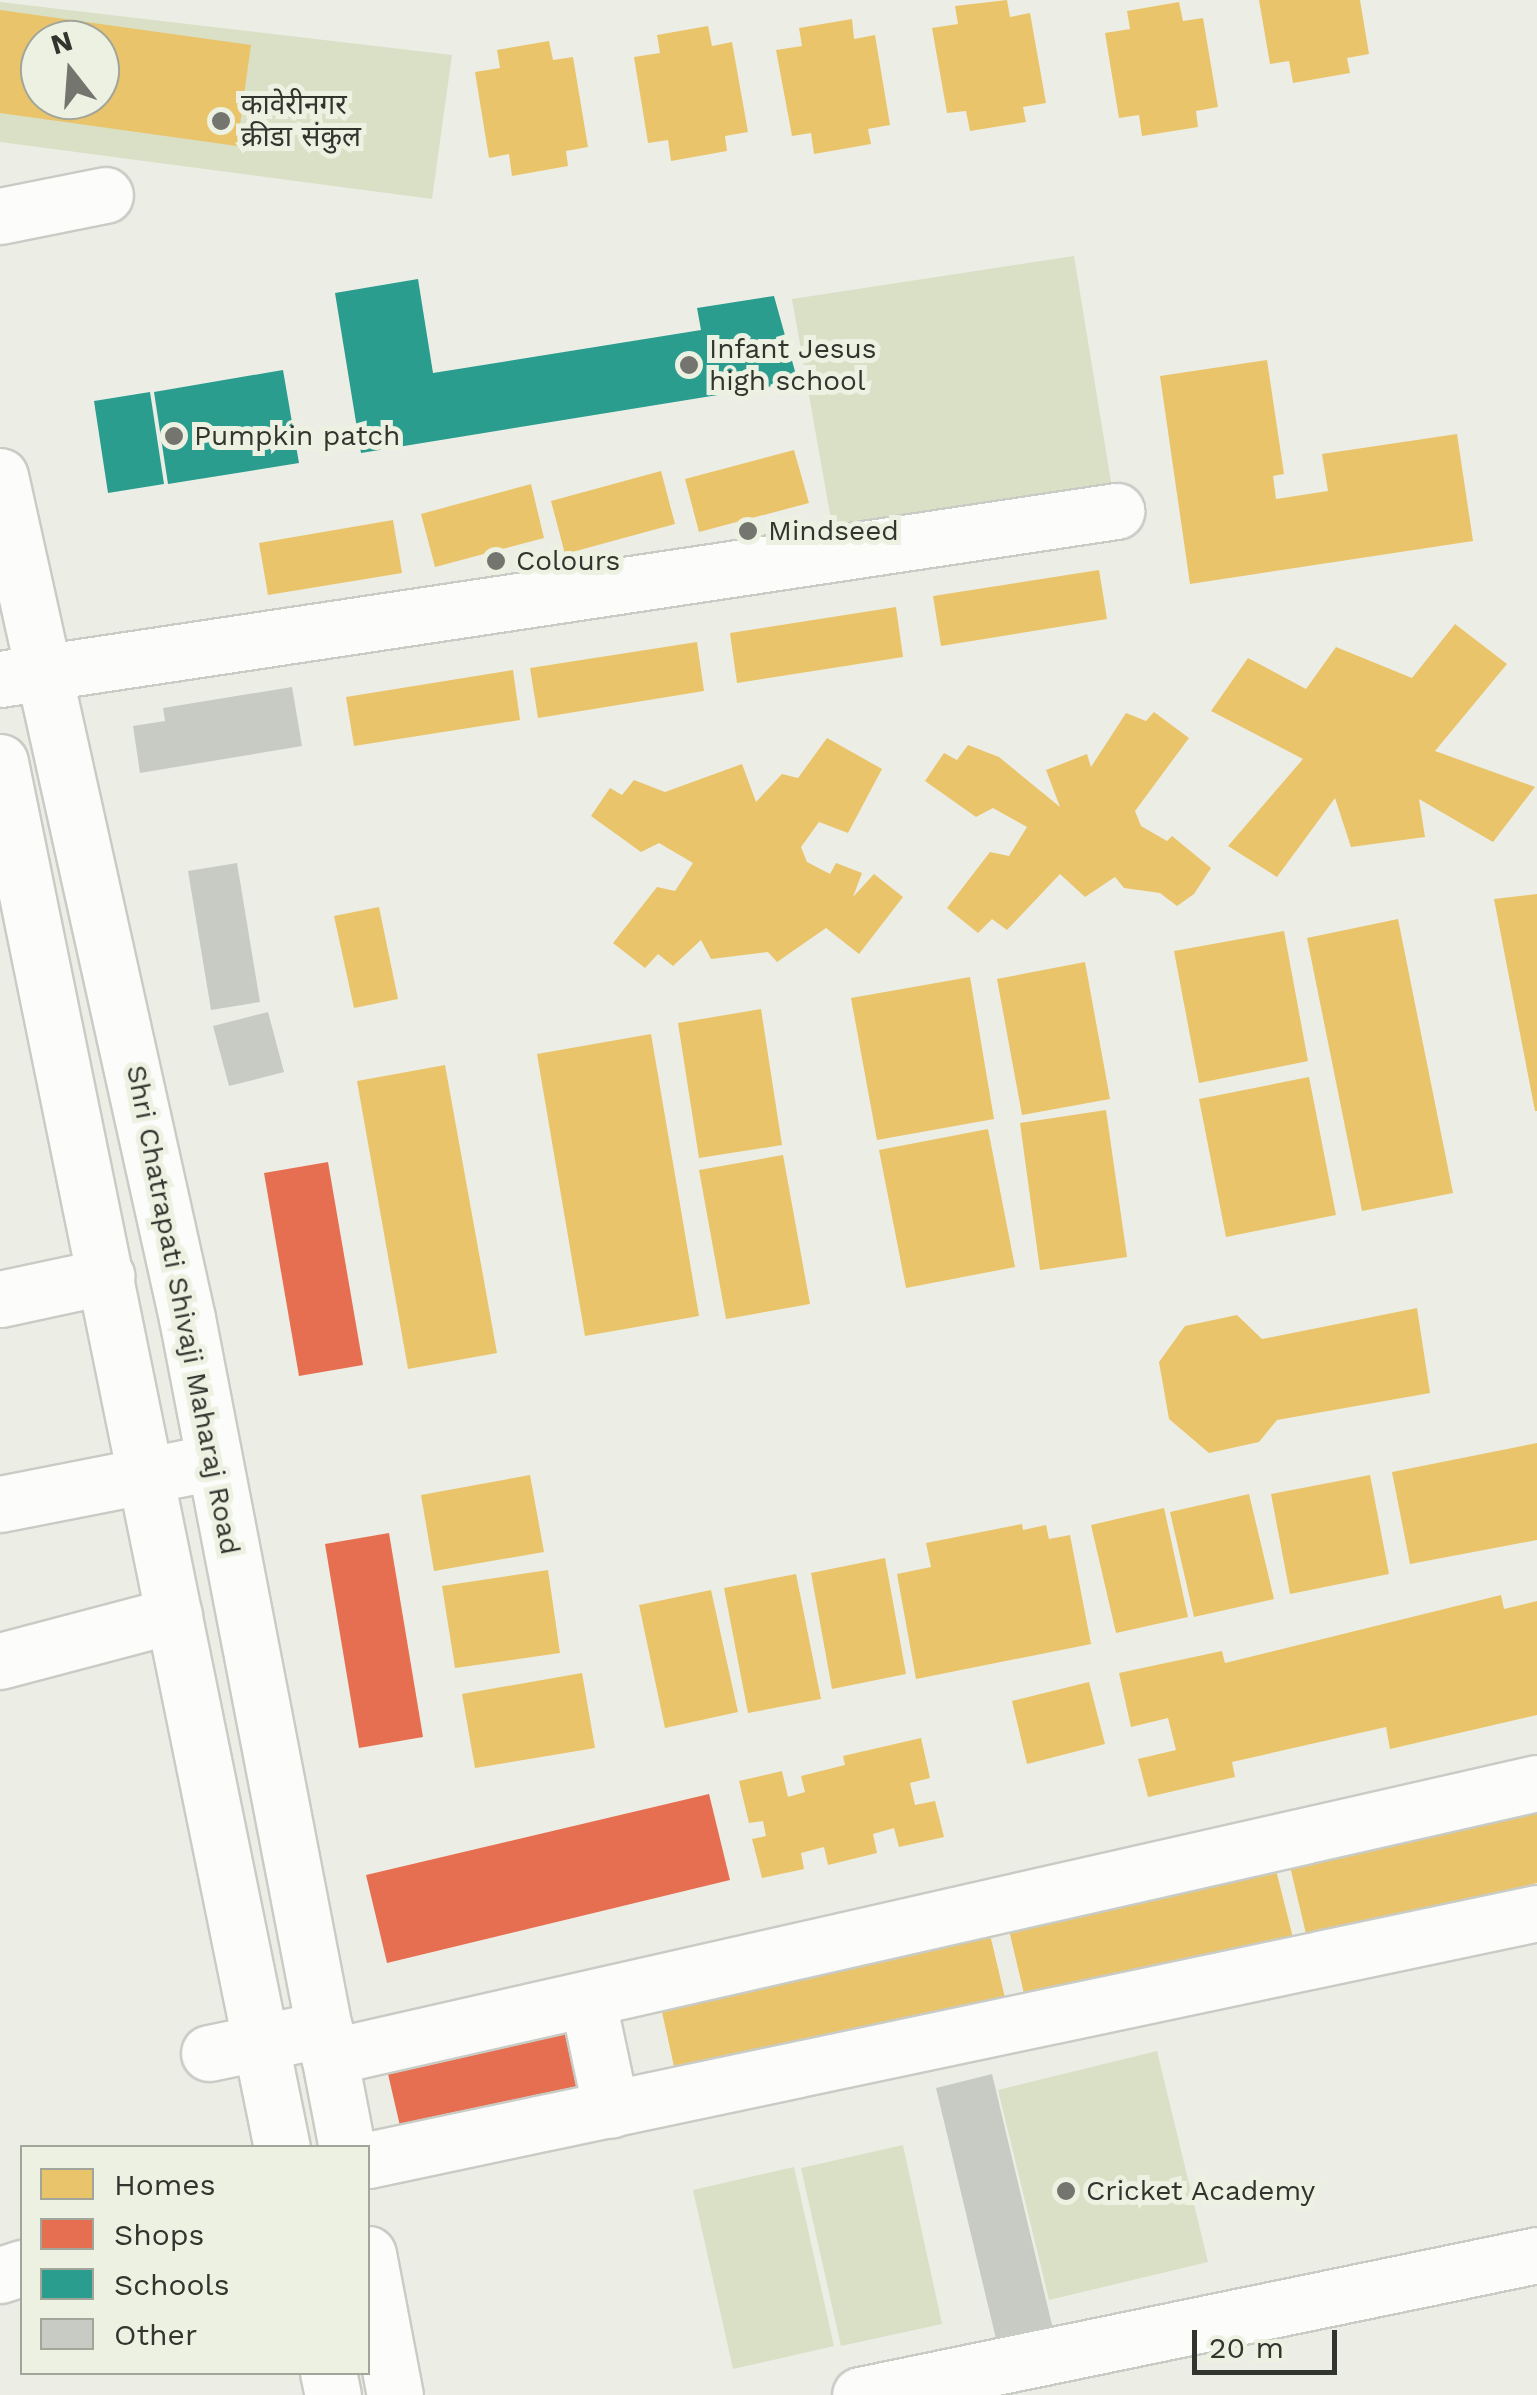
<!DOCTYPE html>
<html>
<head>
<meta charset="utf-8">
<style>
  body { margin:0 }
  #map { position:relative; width:1537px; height:2395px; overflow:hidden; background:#eceee6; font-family:"Work Sans","Noto Sans Devanagari",sans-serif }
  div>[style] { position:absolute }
  .green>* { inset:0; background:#d9e0c6 }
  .homes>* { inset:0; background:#e9c46a }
  .shops>* { inset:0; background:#e76f51 }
  .schools>* { inset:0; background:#2a9d8f }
  .building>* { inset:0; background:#c8cac4 }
  .roads { filter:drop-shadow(2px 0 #c9cbc5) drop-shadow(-2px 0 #c9cbc5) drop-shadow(0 2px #c9cbc5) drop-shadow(0 -2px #c9cbc5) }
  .minor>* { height:55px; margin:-27.5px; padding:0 27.5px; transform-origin:27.5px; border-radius:27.5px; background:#fcfcfb }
  .major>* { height:55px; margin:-27.5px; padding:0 27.5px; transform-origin:27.5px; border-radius:27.5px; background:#fcfcfb }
  .dots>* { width:28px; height:28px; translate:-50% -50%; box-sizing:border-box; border:5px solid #edf1e2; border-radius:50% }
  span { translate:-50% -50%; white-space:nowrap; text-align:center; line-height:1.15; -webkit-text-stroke:10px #edf1e2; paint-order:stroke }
  .poi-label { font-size:28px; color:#32342e }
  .left { translate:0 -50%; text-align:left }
  .street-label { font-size:28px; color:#32342e }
  .legend { position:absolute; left:20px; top:2145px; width:350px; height:230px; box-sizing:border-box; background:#edf1e2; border:2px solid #a2a59a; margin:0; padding:12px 18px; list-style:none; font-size:30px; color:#32342e }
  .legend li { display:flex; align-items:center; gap:20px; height:50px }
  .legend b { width:50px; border:2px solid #a2a59a }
  .north { position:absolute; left:20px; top:20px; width:100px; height:100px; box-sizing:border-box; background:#edf1e2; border:2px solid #a2a59a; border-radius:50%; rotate:343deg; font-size:28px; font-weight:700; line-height:40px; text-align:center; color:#32342e }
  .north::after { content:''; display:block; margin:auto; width:35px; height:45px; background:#73756e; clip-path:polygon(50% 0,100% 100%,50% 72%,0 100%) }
  .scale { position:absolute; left:1192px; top:2330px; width:145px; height:45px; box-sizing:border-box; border:5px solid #32342e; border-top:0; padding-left:12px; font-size:30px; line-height:35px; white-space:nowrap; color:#32342e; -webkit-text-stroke:8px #edf1e2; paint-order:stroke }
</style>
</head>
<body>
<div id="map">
  <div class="green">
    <i style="clip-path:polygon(evenodd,0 2px,452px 55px,432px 199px,0 142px,0 2px,40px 40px,100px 40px,100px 100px,40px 100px,40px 40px)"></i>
    <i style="clip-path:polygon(1074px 256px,1112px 488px,833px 531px,792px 299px)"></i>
    <i style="clip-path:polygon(1157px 2051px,1208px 2262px,1049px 2300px,998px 2090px)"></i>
    <i style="clip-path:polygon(903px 2145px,942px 2324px,841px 2346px,801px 2168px)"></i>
    <i style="clip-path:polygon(794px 2167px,834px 2346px,733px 2369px,693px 2190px)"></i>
  </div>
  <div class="homes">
    <i style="clip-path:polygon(1007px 0,1010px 17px,1030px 13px,1046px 103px,1023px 107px,1026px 122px,970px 131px,966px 111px,947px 113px,932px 28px,958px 24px,955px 6px)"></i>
    <i style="clip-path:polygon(1259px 0,1360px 0,1369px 54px,1347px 58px,1350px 73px,1293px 83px,1289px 61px,1270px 64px)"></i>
    <i style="clip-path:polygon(1179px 2px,1183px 21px,1203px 18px,1218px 107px,1196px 111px,1198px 127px,1142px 136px,1139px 115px,1119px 118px,1105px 33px,1130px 29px,1127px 11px)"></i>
    <i style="clip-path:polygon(evenodd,0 10px,251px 45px,237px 146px,0 113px,0 10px,40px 40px,100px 40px,100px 100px,40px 100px,40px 40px)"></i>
    <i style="clip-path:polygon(852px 19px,854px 39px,875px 35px,890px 125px,868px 129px,871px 144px,814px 154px,811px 133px,792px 136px,776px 50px,802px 46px,799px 28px)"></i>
    <i style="clip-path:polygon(708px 26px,712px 46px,732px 42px,748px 132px,725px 136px,727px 151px,671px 161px,668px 140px,648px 143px,634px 57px,660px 53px,657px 35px)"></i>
    <i style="clip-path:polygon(549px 41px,553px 60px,573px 57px,588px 147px,566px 151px,568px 166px,512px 176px,509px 154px,489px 158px,475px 72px,500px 68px,497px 50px)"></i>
    <i style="clip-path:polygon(1267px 360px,1284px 474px,1273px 476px,1276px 499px,1328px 491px,1322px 454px,1457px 434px,1473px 541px,1190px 584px,1160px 376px)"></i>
    <i style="clip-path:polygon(794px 450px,809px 503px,699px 532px,685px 479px)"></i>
    <i style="clip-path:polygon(661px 471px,675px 524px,565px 554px,551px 501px)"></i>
    <i style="clip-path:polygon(531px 484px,544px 538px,435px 567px,421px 514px)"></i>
    <i style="clip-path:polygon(393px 520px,402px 573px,268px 595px,259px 543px)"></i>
    <i style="clip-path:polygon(1099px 570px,1107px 619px,941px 646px,933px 596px)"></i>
    <i style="clip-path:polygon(896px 607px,903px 657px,737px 683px,730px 633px)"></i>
    <i style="clip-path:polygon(1455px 624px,1507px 664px,1435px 751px,1535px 787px,1493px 842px,1419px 799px,1425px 837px,1351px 847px,1335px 798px,1277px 877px,1228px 846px,1303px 759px,1211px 711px,1248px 658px,1306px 689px,1336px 647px,1412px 678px)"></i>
    <i style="clip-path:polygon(697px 642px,704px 691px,538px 718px,530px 668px)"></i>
    <i style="clip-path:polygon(513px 670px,520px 720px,354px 746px,346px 697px)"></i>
    <i style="clip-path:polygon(1154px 712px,1189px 738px,1135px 811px,1141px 826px,1167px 841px,1172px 836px,1211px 868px,1194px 894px,1177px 906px,1160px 893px,1124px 888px,1115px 877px,1085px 897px,1060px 874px,1007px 930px,992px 919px,978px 933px,947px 908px,990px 852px,1009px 856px,1027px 827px,993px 808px,976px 817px,925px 781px,944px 753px,957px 760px,968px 745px,999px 757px,1060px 807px,1046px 770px,1087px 754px,1091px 767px,1126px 713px,1146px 721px)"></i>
    <i style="clip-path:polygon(827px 738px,882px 769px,848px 833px,819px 822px,801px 847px,807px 862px,830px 874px,836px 863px,862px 873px,853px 897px,874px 874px,903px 897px,859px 954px,826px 928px,777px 962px,768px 952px,711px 959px,701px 940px,673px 966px,658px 954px,645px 968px,613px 943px,657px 887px,675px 891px,693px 863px,659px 843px,641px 852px,591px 816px,610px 788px,622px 795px,634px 780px,665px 792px,742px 764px,756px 802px,782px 774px,798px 778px)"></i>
    <i style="clip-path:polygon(1537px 894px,1537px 1111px,1535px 1111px,1494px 899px)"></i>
    <i style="clip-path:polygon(379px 907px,398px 999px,354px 1008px,334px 916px)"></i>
    <i style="clip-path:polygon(1398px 919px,1453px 1193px,1362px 1211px,1307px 938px)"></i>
    <i style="clip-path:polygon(1284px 931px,1308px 1061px,1199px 1083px,1174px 951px)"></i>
    <i style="clip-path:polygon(1085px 962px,1110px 1099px,1022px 1115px,997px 979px)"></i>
    <i style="clip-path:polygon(970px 977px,994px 1119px,877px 1140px,851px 998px)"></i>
    <i style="clip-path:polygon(761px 1009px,782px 1145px,699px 1158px,678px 1023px)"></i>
    <i style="clip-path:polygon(651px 1034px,699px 1316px,585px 1336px,537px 1054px)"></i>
    <i style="clip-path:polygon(445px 1065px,497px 1353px,408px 1369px,357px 1081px)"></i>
    <i style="clip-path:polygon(1309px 1077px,1336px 1215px,1226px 1237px,1199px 1099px)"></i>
    <i style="clip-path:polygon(1106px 1110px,1127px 1257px,1040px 1270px,1020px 1123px)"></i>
    <i style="clip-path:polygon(988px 1129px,1015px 1267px,906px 1288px,879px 1150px)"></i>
    <i style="clip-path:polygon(783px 1155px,810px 1304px,726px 1319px,699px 1170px)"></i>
    <i style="clip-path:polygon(1417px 1308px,1430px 1393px,1277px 1420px,1259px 1442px,1209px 1453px,1169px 1419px,1159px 1362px,1185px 1326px,1237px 1315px,1262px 1339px)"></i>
    <i style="clip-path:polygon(1537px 1443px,1537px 1540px,1410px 1564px,1392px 1472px)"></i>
    <i style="clip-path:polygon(530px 1475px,544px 1552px,434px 1571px,421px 1495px)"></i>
    <i style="clip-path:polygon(1370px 1475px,1389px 1574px,1290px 1594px,1271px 1494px)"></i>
    <i style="clip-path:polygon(1249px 1494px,1274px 1599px,1194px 1617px,1170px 1512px)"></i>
    <i style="clip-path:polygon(1164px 1508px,1188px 1617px,1116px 1633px,1091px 1525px)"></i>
    <i style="clip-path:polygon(1022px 1524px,1023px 1530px,1046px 1525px,1049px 1539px,1070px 1535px,1091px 1644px,916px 1679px,897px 1574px,931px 1567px,926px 1543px)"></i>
    <i style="clip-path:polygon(885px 1558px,906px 1674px,832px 1689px,811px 1573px)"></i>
    <i style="clip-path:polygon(548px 1570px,560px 1653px,455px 1668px,442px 1586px)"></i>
    <i style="clip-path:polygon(796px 1574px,821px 1699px,748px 1713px,724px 1588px)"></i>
    <i style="clip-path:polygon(711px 1590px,738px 1712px,665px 1728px,639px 1605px)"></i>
    <i style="clip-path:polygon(1501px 1595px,1504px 1609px,1537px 1601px,1537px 1715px,1390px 1749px,1386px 1727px,1232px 1762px,1235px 1777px,1148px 1797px,1138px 1759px,1176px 1750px,1168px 1718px,1131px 1727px,1119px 1673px,1222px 1651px,1225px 1663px)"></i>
    <i style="clip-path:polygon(582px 1673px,595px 1748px,475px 1768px,462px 1694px)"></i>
    <i style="clip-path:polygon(1089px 1682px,1105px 1744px,1027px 1764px,1012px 1701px)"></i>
    <i style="clip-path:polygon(921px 1738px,930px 1778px,910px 1783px,915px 1805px,935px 1801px,944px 1837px,899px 1847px,894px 1828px,873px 1834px,877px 1853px,828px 1865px,824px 1847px,801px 1853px,804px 1869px,762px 1878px,752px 1839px,766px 1836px,763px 1821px,749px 1823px,739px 1781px,782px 1771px,788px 1797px,805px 1792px,801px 1776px,845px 1765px,843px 1756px)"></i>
    <i style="clip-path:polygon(1537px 1803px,1537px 1883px,1307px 1938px,1289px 1862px)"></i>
    <i style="clip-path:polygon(1274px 1862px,1293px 1938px,1026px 2002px,1008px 1926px)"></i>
    <i style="clip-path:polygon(988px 1926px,1006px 2002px,677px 2080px,660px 2003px)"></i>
  </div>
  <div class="shops">
    <i style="clip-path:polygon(328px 1162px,363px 1365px,299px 1376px,264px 1173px)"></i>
    <i style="clip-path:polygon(389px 1533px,423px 1737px,359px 1748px,325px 1544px)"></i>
    <i style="clip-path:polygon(709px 1794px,730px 1880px,387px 1963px,366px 1875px)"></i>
    <i style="clip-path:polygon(575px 2017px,593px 2095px,403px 2139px,385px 2061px)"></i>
  </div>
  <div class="schools">
    <i style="clip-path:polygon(418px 279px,433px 373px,701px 330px,697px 308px,774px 296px,798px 382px,361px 453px,335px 293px)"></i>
    <i style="clip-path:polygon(283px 370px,299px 463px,168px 484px,154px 392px)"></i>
    <i style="clip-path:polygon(150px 392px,164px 484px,108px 493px,94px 401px)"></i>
  </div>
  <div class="building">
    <i style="clip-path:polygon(292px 687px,302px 746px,140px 773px,133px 726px,165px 721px,163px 708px)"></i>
    <i style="clip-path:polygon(237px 863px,260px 1002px,211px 1010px,188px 871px)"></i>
    <i style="clip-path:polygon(268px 1012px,284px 1072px,229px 1086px,213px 1026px)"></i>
    <i style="clip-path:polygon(992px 2074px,1053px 2329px,997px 2343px,936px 2088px)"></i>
  </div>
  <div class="roads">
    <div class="minor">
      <i style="left:0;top:216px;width:107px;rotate:-11.3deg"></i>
      <i style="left:0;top:679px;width:1129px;rotate:-8.56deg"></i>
      <i style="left:0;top:1299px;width:109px;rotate:-12.1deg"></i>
      <i style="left:0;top:1504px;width:218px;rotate:-11.1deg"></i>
      <i style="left:0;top:1661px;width:180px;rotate:-14.8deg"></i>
      <i style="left:588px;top:2002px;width:110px;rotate:78deg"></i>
      <i style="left:209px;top:2053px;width:118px;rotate:-11.7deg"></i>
      <i style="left:329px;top:2057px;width:1239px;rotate:-12.78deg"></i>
      <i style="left:368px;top:2160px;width:1195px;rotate:-11.93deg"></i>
      <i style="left:0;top:2275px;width:23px;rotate:-18deg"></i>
      <i style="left:860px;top:2395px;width:691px;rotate:-11.68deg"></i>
    </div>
    <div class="major">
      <i style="left:0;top:476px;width:863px;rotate:77.48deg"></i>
      <i style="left:187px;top:1318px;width:845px;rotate:79.09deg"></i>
      <i style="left:0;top:762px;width:1414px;rotate:78.5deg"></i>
      <i style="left:368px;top:2254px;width:144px;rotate:79.2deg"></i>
      <i style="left:328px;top:2372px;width:24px;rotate:78deg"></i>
    </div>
  </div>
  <div class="dots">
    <i style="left:221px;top:121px;background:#73756e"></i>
    <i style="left:689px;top:365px;background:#73756e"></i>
    <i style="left:174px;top:436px;background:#73756e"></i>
    <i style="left:748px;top:531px;background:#73756e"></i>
    <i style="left:496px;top:561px;background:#73756e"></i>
    <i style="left:1066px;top:2191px;background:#73756e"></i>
  </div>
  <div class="poi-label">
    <span class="left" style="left:241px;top:121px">कावेरीनगर<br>क्रीडा संकुल</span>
    <span class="left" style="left:709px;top:365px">Infant Jesus<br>high school</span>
    <span class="left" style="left:194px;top:436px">Pumpkin patch</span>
    <span class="left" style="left:768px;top:531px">Mindseed</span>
    <span class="left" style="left:516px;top:561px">Colours</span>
    <span class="left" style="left:1086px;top:2191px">Cricket Academy</span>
  </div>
  <div class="street-label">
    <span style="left:183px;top:1310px;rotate:79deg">Shri Chatrapati Shivaji Maharaj Road</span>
  </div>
  <ul class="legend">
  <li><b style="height:28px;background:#e9c46a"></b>Homes</li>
  <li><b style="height:28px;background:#e76f51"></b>Shops</li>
  <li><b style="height:28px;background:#2a9d8f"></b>Schools</li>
  <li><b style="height:28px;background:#c8cac4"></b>Other</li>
  </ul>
  <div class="north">N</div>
  <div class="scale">20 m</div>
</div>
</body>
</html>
